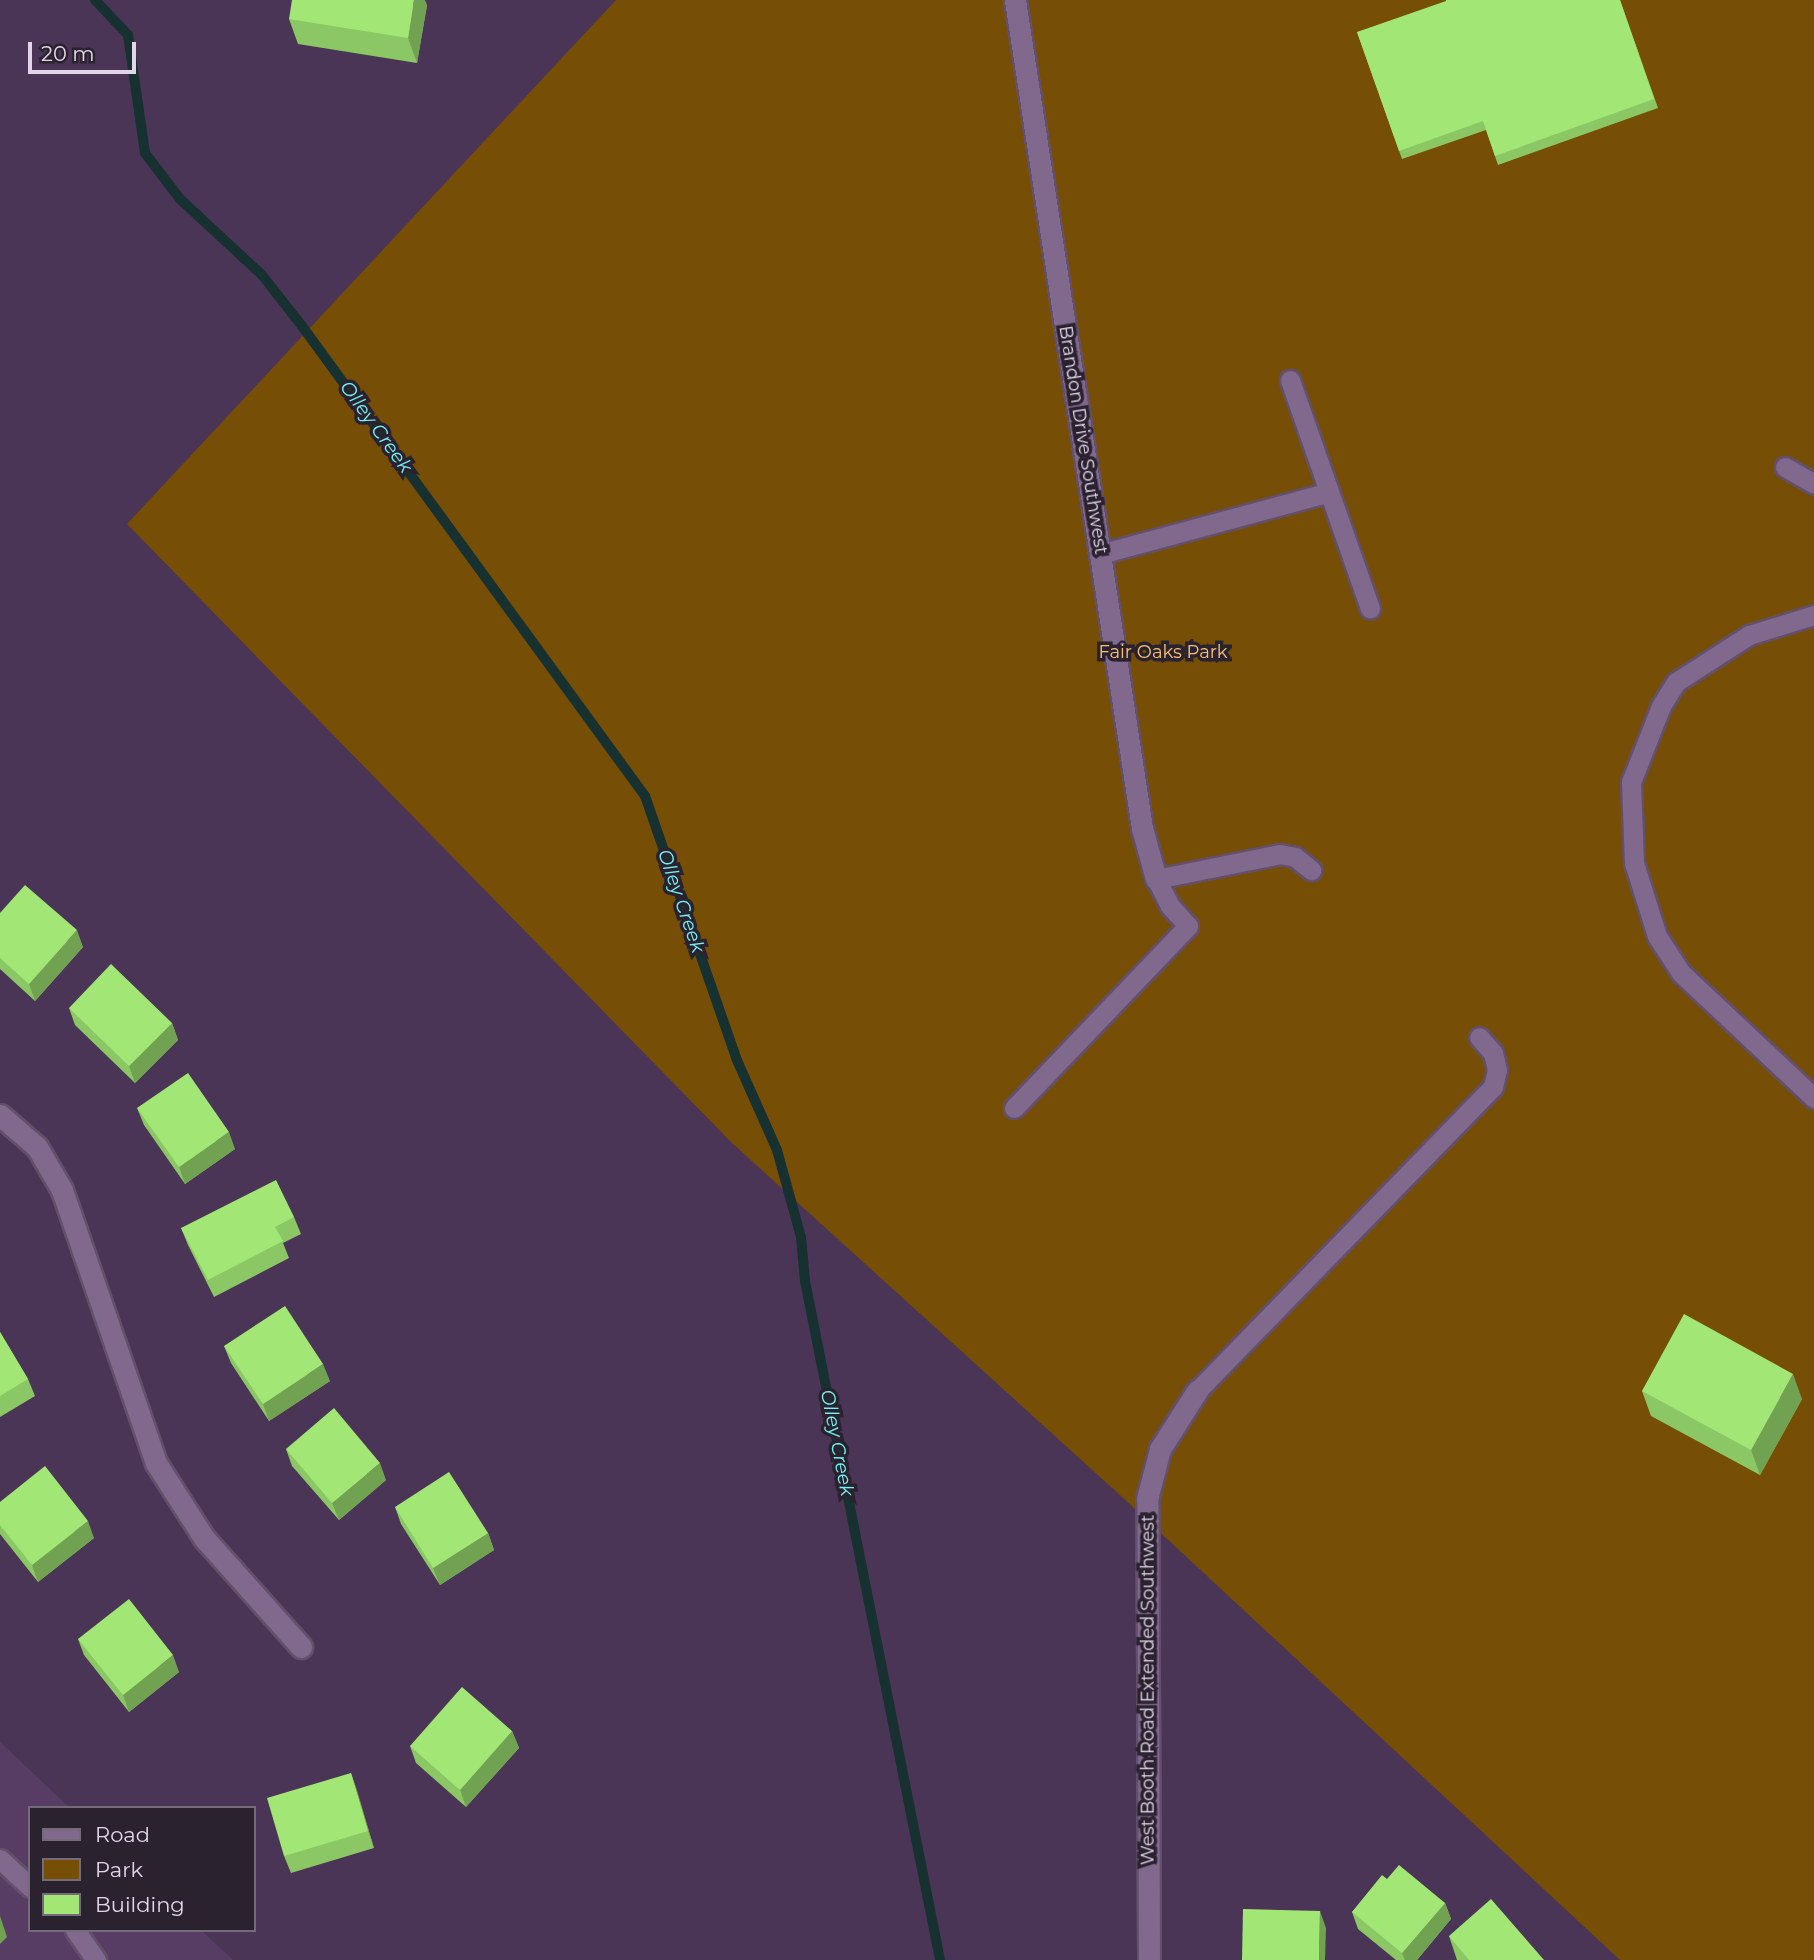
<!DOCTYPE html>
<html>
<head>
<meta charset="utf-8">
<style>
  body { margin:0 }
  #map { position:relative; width:1814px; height:1960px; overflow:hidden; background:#4b3556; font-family:Montserrat,sans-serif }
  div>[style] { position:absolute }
  .built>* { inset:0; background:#573d63 }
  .green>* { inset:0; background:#764e06 }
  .stream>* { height:10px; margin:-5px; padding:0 5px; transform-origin:5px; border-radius:5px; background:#173131 }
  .roads { filter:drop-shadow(2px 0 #63506b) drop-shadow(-2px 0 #63506b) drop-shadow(0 2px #63506b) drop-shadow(0 -2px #63506b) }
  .lane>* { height:19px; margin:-9.5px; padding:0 9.5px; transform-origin:9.5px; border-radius:9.5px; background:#81698d }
  .street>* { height:21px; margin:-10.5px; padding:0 10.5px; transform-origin:10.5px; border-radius:10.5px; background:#81698d }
  .wall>* { inset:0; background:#8bc765 }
  .shaded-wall>* { inset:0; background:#71a252 }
  .building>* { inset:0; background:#a2e775 }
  span { translate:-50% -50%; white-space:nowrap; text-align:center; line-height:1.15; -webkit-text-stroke:7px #2b2230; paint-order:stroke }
  .street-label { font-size:18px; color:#e2d5e9 }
  .park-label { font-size:18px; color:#f9c072 }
  .water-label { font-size:19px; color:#71f4f3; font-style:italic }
  .legend { position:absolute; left:28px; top:1806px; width:228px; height:126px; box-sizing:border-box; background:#2b2230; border:2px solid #746a7a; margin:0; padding:9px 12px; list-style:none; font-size:21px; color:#e2d5e9 }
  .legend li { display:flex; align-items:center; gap:14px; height:35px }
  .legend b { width:35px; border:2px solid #746a7a }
  .scale { position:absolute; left:28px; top:42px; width:108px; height:32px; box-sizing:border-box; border:4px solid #e2d5e9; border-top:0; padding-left:9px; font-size:21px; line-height:24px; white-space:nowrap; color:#e2d5e9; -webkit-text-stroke:5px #2b2230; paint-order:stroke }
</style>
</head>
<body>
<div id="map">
  <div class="built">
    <i style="clip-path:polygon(0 1742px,70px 1808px,30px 1808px,30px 1930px,201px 1930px,233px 1960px,0 1960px)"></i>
  </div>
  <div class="green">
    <i style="clip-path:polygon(616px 0,1814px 0,1814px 1960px,1620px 1960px,1121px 1496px,732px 1143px,127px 524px)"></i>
  </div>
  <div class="stream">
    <i style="left:95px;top:0;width:48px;rotate:46.7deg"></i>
    <i style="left:128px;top:35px;width:119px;rotate:81.8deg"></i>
    <i style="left:145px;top:153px;width:58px;rotate:52.7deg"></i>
    <i style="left:180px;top:199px;width:112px;rotate:42.8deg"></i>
    <i style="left:262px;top:275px;width:65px;rotate:51.9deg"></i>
    <i style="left:302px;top:326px;width:582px;rotate:53.88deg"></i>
    <i style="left:645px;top:796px;width:277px;rotate:70.8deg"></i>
    <i style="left:736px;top:1058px;width:101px;rotate:66deg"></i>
    <i style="left:777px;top:1150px;width:90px;rotate:74.6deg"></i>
    <i style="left:801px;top:1237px;width:44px;rotate:84.8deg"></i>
    <i style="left:805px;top:1281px;width:692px;rotate:78.75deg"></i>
  </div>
  <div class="roads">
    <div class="lane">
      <i style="left:1290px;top:380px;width:242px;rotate:70.7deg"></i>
      <i style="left:1785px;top:467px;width:34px;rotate:30deg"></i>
      <i style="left:1100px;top:554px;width:237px;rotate:-15.1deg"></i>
      <i style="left:1814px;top:615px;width:68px;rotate:162.9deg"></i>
      <i style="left:1749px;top:635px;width:87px;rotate:147.2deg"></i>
      <i style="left:1676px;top:682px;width:28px;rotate:122deg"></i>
      <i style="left:1661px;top:706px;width:82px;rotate:111.5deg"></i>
      <i style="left:1631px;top:782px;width:81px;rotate:87.9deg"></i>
      <i style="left:1634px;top:863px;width:77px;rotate:72.5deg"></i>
      <i style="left:1657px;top:936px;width:44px;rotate:57deg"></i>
      <i style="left:1681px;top:973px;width:183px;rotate:43.2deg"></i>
      <i style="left:1014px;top:1108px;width:252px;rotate:-46.3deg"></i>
      <i style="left:1188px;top:926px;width:27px;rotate:-132deg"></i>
      <i style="left:1170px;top:906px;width:30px;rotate:-117deg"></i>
      <i style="left:1156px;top:879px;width:126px;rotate:-11.4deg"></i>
      <i style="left:1280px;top:854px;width:15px;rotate:11deg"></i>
      <i style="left:1295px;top:857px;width:21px;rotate:39deg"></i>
      <i style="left:1197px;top:1391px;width:424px;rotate:-45.8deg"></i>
      <i style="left:1493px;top:1087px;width:17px;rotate:-77deg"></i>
      <i style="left:1497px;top:1070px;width:17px;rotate:-103deg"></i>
      <i style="left:1493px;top:1053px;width:21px;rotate:-131deg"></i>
      <i style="left:0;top:1859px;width:41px;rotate:43deg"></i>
      <i style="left:75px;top:1930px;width:37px;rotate:55deg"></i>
    </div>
    <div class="street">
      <i style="left:1015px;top:0;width:838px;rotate:81.28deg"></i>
      <i style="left:1142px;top:828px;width:53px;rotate:74.6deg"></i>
      <i style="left:0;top:1115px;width:49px;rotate:40.9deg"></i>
      <i style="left:37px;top:1147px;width:50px;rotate:59.8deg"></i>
      <i style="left:62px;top:1190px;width:289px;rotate:71deg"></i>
      <i style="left:156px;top:1463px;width:89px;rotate:57.4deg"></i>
      <i style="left:204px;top:1538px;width:146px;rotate:48.3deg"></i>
      <i style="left:1149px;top:1960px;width:461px;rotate:-90.2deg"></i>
      <i style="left:1147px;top:1499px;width:52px;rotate:-75.4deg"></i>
      <i style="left:1160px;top:1449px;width:69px;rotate:-57.5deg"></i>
    </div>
  </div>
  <div class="wall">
    <i style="clip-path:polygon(1620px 0,1658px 108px,1498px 165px,1486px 130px,1402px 159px,1357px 32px)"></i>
    <i style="clip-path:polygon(427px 5px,417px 63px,298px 44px,289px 19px)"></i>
    <i style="clip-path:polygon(0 913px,83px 947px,35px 1001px,0 969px)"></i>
    <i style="clip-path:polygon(69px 1008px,172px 1023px,178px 1040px,135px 1083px,75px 1025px)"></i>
    <i style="clip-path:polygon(137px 1108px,235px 1149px,185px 1184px,144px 1125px)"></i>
    <i style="clip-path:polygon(294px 1217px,301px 1234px,283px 1243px,289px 1258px,214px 1297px,188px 1245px,181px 1228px)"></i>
    <i style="clip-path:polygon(0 1332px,28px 1379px,35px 1396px,0 1417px)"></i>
    <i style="clip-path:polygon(224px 1346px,330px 1381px,269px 1421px,231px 1363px)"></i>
    <i style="clip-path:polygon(1642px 1391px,1802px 1399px,1760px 1475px,1651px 1416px)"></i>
    <i style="clip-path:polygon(286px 1449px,386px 1480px,339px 1520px,292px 1466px)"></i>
    <i style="clip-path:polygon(0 1502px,94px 1538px,38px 1582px,0 1534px)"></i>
    <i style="clip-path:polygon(395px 1507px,488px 1533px,494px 1550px,440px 1585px,401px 1524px)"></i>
    <i style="clip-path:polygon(78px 1639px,179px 1672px,129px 1712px,84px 1655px)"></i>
    <i style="clip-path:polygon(512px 1731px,519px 1748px,466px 1807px,416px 1763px,410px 1746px)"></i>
    <i style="clip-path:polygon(351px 1773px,374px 1848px,291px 1873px,284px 1856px)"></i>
    <i style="clip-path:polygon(1387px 1879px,1445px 1903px,1451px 1919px,1417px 1960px,1396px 1960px,1358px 1929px,1352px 1912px)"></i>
    <i style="clip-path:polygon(1449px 1936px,1544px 1960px,1457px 1960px)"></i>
  </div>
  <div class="shaded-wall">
    <i style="clip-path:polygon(414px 0,425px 0,427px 5px,417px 63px,408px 38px)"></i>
    <i style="clip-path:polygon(77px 930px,83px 947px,35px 1001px,29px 984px)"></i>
    <i style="clip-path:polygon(172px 1023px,178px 1040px,135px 1083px,129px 1066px)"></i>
    <i style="clip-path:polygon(229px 1132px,235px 1149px,185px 1184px,179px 1167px)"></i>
    <i style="clip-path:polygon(323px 1364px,330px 1381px,269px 1421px,263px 1404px)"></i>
    <i style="clip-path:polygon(1793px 1374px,1802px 1399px,1760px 1475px,1751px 1450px)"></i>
    <i style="clip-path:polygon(380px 1463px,386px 1480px,339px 1520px,332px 1503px)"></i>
    <i style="clip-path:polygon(88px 1521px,94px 1538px,38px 1582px,32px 1565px)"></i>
    <i style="clip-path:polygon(488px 1533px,494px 1550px,440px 1585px,433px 1568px)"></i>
    <i style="clip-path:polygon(173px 1655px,179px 1672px,129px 1712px,123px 1695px)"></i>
    <i style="clip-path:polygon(512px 1731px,519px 1748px,466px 1807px,460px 1790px)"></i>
    <i style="clip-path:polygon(351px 1773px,357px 1790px,374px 1848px,368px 1831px)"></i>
    <i style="clip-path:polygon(1445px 1903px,1451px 1919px,1417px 1960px,1405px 1960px,1402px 1953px)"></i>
    <i style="clip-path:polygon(1320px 1911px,1326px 1928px,1325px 1960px,1319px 1960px)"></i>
    <i style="clip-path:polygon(0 1916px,7px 1937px,0 1944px)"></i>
  </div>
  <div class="building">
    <i style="clip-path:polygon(292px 0,414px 0,408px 38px,289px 19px)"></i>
    <i style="clip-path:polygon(1446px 0,1620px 0,1654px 99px,1495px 156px,1483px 121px,1399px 151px,1357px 32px,1446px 1px)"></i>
    <i style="clip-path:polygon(25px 885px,77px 930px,29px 984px,0 958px,0 913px)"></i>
    <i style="clip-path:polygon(111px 964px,172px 1023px,129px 1066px,69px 1008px)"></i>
    <i style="clip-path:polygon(188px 1073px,229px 1132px,179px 1167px,137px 1108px)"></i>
    <i style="clip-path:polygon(276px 1180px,294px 1217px,275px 1227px,283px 1241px,208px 1280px,181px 1228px)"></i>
    <i style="clip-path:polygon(285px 1306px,323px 1364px,263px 1404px,224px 1346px)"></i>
    <i style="clip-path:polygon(1684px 1314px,1793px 1374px,1751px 1450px,1642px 1391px)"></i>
    <i style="clip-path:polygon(0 1332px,28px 1379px,0 1396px)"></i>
    <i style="clip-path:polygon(334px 1408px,380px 1463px,332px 1503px,286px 1449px)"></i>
    <i style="clip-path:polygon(45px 1466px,88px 1521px,32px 1565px,0 1525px,0 1502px)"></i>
    <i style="clip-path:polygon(449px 1472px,488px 1533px,433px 1568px,395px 1507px)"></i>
    <i style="clip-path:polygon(129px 1599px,173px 1655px,123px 1695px,78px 1639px)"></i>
    <i style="clip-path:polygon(462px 1687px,512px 1731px,460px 1790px,410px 1746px)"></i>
    <i style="clip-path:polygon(351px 1773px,368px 1831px,284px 1856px,267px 1798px)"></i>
    <i style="clip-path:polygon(1399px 1865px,1445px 1903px,1402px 1953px,1352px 1912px,1382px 1875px,1387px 1879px)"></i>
    <i style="clip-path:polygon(1491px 1899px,1544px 1960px,1469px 1960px,1449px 1936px)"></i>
    <i style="clip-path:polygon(1243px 1909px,1320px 1911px,1319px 1960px,1242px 1960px)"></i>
  </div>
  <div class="street-label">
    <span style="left:1083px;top:440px;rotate:81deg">Brandon Drive Southwest</span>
    <span style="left:1148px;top:1690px;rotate:-90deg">West Booth Road Extended Southwest</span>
  </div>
  <div class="park-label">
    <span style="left:1163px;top:652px">Fair Oaks Park</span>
  </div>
  <div class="water-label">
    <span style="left:376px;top:427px;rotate:54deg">Olley Creek</span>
    <span style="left:681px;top:901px;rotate:71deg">Olley Creek</span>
    <span style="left:837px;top:1443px;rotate:79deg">Olley Creek</span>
  </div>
  <ul class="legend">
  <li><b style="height:9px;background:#81698d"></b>Road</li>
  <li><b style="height:19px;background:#764e06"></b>Park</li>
  <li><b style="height:19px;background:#a2e775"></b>Building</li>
  </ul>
  <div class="scale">20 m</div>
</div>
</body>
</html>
